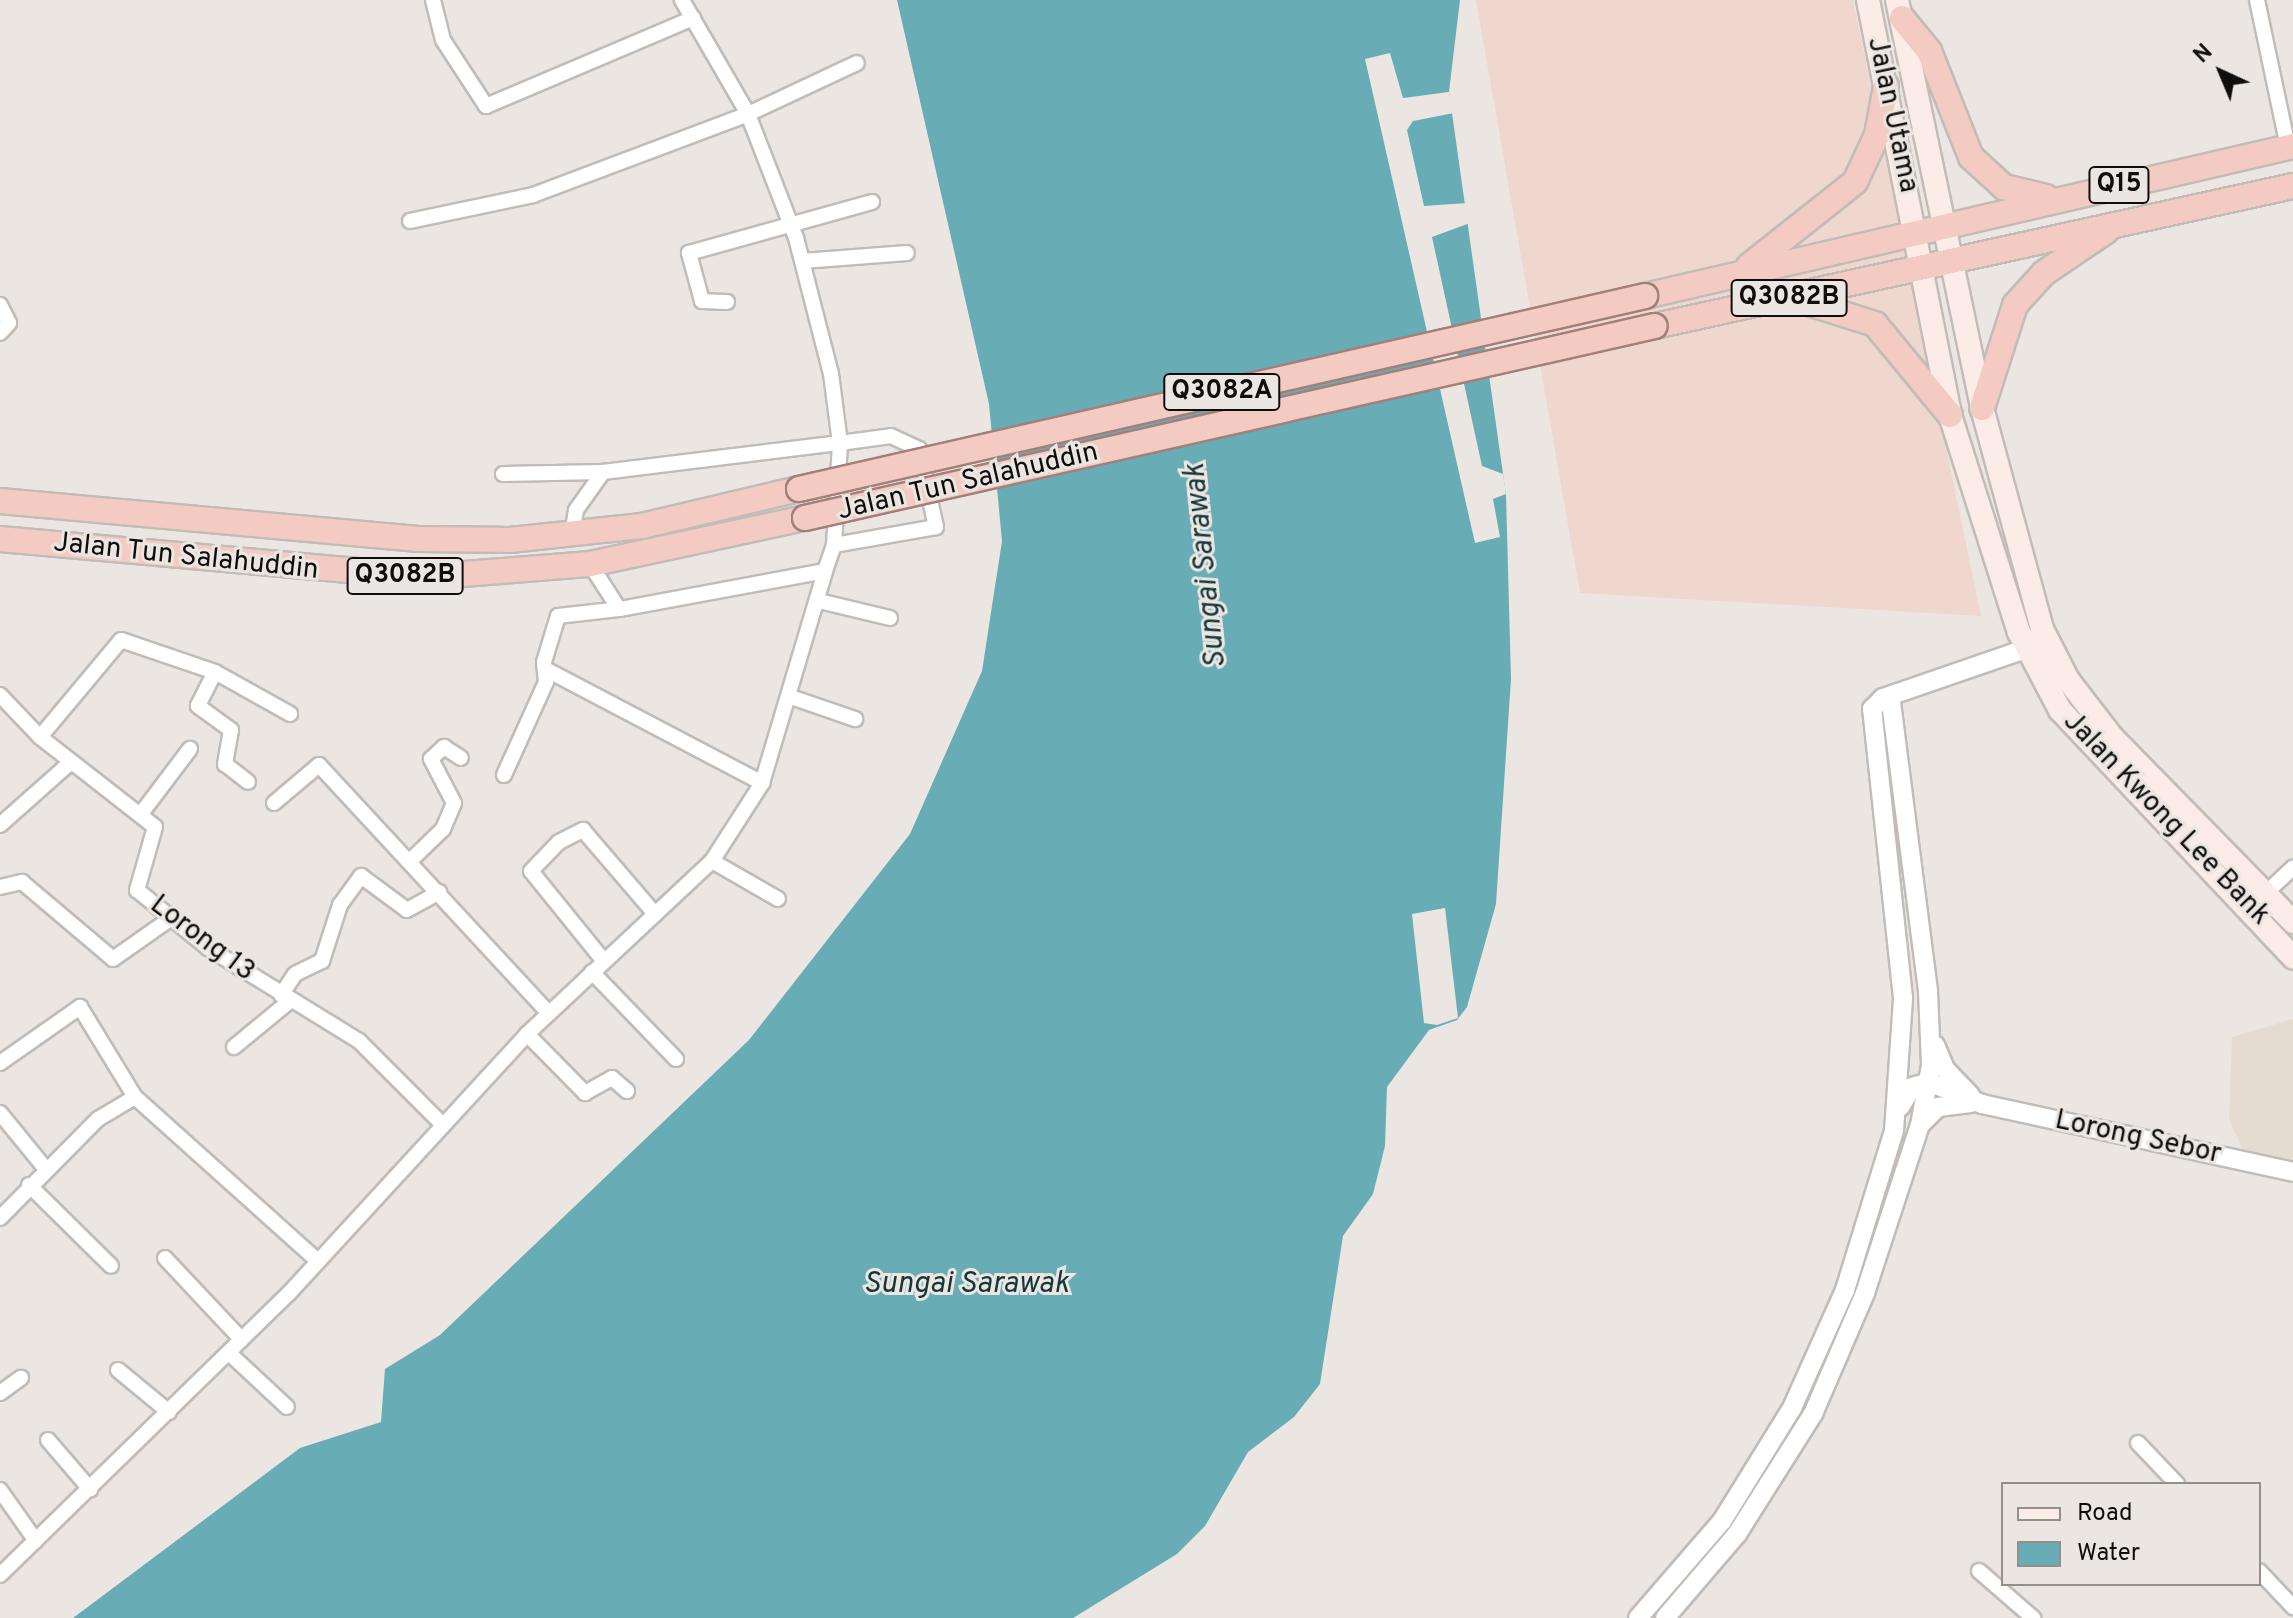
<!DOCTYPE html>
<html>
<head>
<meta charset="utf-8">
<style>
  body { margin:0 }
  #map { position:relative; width:2293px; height:1618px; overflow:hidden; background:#ebe6e1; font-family:Overpass,sans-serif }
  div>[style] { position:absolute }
  .commercial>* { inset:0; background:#efd7ce }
  .built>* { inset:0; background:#e6dbd0 }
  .water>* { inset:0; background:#68acb5 }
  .pier>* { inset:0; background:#ebe6e1 }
  .roads { filter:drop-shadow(2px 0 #c1bcb7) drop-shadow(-2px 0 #c1bcb7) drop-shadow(0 2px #c1bcb7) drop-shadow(0 -2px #c1bcb7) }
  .minor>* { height:14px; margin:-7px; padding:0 7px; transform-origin:7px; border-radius:7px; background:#fff }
  .tertiary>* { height:18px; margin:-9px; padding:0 9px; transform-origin:9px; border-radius:9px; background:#fff }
  .secondary>* { height:22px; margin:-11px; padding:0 11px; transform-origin:11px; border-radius:11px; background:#fbece8 }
  .trunk>* { height:24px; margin:-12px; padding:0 12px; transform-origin:12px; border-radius:12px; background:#f4cbc3 }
  .bridges { filter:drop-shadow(2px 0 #a28079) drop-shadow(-2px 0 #a28079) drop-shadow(0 2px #a28079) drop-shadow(0 -2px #a28079) }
  .trunk-bridge>* { height:24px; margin:-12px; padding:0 12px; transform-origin:12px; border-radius:12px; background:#f4cbc3 }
  span { translate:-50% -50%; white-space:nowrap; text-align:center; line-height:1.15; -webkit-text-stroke:6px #ebe6e1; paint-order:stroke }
  .shield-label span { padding:2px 6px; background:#ebe6e1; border:2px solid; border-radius:6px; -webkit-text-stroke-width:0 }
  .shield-label { font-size:26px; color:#100e0c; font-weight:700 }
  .street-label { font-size:28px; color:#100e0c }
  .water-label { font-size:30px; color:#15373b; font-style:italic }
  .legend { position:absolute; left:2001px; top:1482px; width:260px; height:104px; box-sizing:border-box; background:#ebe6e1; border:2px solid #93908c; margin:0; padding:10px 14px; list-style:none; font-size:24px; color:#100e0c }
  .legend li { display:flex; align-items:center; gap:16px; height:40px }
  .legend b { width:40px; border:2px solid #93908c }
  .north { position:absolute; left:2181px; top:32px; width:80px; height:80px; -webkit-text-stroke:6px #ebe6e1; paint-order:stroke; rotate:316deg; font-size:22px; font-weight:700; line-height:32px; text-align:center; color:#100e0c }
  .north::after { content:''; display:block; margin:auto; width:28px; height:36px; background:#100e0c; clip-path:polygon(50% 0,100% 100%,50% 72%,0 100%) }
</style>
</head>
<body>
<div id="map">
  <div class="commercial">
    <i style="clip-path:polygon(1476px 0,1853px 0,1981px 616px,1580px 593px)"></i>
  </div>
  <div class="built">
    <i style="clip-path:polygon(2293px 1019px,2293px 1168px,2244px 1152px,2229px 1120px,2232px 1037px)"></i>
  </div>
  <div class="water">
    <i style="clip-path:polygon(897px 0,1460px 0,1449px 92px,1506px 495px,1511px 679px,1496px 904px,1467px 1007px,1457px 1020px,1429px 1030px,1387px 1087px,1385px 1146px,1373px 1194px,1343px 1236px,1320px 1384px,1294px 1417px,1248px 1452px,1205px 1526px,1177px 1554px,1073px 1618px,73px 1618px,300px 1448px,381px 1422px,385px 1369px,440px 1335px,749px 1040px,910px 834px,982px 671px,1002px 541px,989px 404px)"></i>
  </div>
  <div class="pier">
    <i style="clip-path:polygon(1390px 53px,1403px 98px,1449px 92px,1454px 113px,1413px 121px,1407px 130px,1424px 206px,1467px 203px,1470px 223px,1432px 237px,1482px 466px,1503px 474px,1506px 494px,1493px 499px,1500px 537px,1475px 543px,1365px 59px)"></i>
    <i style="clip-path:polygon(1445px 908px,1458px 1018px,1437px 1025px,1424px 1023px,1412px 914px)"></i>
  </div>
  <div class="roads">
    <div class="minor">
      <i style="left:433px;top:0;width:41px;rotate:76deg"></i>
      <i style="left:443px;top:40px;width:79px;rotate:56.9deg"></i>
      <i style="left:486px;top:106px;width:225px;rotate:-23deg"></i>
      <i style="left:2257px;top:0;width:150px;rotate:78.1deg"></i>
      <i style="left:410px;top:221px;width:126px;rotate:-11.9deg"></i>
      <i style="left:533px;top:195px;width:230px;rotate:-20.6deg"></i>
      <i style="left:748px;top:114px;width:120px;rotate:-25.1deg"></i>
      <i style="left:803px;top:261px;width:104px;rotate:-4.4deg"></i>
      <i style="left:727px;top:302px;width:25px;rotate:-178deg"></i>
      <i style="left:702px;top:301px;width:50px;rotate:-105.2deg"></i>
      <i style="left:689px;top:253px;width:190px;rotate:-15.6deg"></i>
      <i style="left:0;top:305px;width:20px;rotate:63deg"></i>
      <i style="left:9px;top:323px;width:13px;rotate:132deg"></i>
      <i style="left:503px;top:474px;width:100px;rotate:-1.1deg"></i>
      <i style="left:603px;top:472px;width:239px;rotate:-7deg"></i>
      <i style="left:840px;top:443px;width:70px;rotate:-97.4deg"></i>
      <i style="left:831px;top:374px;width:140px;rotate:-104.4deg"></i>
      <i style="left:796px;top:238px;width:133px;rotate:-111.2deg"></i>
      <i style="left:748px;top:114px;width:132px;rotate:-120.1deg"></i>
      <i style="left:572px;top:535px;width:25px;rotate:-81deg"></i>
      <i style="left:576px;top:510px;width:47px;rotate:-54.6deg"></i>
      <i style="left:825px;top:571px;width:28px;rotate:-71deg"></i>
      <i style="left:834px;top:545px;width:102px;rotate:-86.6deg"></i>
      <i style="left:840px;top:443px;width:51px;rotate:-7.8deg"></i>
      <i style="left:891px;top:436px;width:31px;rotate:25deg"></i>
      <i style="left:919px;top:449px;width:80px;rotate:77.7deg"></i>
      <i style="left:936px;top:527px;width:104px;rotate:170deg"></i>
      <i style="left:819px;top:601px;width:73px;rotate:13.5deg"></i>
      <i style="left:549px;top:671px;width:241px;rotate:27.7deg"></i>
      <i style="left:215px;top:672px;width:38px;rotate:117deg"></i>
      <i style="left:198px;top:706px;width:41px;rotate:36deg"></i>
      <i style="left:231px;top:730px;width:35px;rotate:100deg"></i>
      <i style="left:225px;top:764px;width:29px;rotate:38deg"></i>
      <i style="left:0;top:695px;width:58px;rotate:46.4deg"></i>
      <i style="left:40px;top:737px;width:146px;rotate:38deg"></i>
      <i style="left:155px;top:827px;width:66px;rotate:105.9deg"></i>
      <i style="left:137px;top:890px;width:92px;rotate:39.2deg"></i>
      <i style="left:208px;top:948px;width:177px;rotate:31.6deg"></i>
      <i style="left:359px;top:1041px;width:119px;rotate:45deg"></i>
      <i style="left:791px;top:697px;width:68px;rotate:19deg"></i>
      <i style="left:40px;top:737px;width:126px;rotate:-50.1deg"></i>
      <i style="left:121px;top:640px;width:99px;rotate:18.8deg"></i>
      <i style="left:215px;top:672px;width:86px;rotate:29.2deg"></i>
      <i style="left:504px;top:775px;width:102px;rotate:-65.7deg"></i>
      <i style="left:546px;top:682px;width:20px;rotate:-96deg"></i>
      <i style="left:544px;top:662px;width:48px;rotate:-73.1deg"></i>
      <i style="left:558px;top:616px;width:61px;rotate:-6.5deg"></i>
      <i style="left:274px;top:803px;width:59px;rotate:-40.2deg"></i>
      <i style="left:319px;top:765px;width:338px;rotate:47.2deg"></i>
      <i style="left:140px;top:815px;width:83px;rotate:-52.9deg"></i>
      <i style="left:0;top:825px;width:95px;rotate:-41.6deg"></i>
      <i style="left:411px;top:860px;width:45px;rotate:-44.1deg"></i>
      <i style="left:443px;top:829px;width:28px;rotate:-67deg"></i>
      <i style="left:454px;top:803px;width:50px;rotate:-117.6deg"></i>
      <i style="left:431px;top:759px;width:18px;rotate:-43deg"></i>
      <i style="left:444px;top:747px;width:20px;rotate:33deg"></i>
      <i style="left:712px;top:861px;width:76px;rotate:29.9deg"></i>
      <i style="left:0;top:887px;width:23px;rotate:-13deg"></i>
      <i style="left:22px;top:882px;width:119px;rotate:40.2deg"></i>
      <i style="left:113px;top:959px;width:70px;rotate:-35.1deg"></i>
      <i style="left:2269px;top:890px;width:33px;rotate:-43deg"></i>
      <i style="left:603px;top:960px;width:114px;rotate:-129deg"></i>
      <i style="left:531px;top:871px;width:40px;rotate:-46deg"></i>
      <i style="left:559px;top:842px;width:27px;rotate:-27deg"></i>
      <i style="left:583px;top:830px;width:111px;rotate:49.4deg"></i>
      <i style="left:592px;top:972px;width:121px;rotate:46deg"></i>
      <i style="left:281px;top:995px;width:25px;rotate:-56deg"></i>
      <i style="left:295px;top:974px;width:30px;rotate:-26deg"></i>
      <i style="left:322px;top:961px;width:59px;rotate:-72.2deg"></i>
      <i style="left:340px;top:905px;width:36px;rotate:-54deg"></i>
      <i style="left:361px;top:876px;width:57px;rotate:36.5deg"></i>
      <i style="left:407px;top:910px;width:37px;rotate:-29deg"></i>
      <i style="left:527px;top:1034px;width:83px;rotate:45.5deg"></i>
      <i style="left:585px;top:1093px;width:31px;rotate:-29deg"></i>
      <i style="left:612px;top:1078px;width:20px;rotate:41deg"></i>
      <i style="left:234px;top:1047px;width:74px;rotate:-39.5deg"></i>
      <i style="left:0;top:1063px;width:98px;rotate:-35deg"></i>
      <i style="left:80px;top:1007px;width:105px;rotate:58.6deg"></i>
      <i style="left:135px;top:1097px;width:246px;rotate:41.9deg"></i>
      <i style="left:0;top:1113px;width:71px;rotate:50.7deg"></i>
      <i style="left:29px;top:1185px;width:115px;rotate:44.6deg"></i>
      <i style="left:0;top:1218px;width:139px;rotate:-45.3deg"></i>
      <i style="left:98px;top:1119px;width:43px;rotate:-30.7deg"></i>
      <i style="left:165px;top:1258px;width:112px;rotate:46.8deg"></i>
      <i style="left:229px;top:1353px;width:79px;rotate:43deg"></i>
      <i style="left:118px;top:1370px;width:66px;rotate:39.5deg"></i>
      <i style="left:0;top:1393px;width:26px;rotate:-36deg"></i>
      <i style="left:48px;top:1440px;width:65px;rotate:49.4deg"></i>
      <i style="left:2138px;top:1443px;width:57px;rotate:46.4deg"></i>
      <i style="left:0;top:1490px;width:62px;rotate:54.8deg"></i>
      <i style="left:1979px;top:1571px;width:72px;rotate:41deg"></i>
      <i style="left:2259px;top:1571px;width:50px;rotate:46.6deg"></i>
      <i style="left:0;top:1575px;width:405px;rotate:-44.3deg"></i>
      <i style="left:290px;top:1292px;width:350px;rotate:-47.4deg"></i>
      <i style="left:527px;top:1034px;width:253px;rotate:-43.1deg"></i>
      <i style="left:712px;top:861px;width:93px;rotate:-57.3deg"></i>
      <i style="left:762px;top:783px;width:221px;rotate:-73.4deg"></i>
      <i style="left:825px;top:571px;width:209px;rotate:169.5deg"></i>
      <i style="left:619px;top:609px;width:54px;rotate:-122.8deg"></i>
    </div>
    <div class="tertiary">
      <i style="left:1935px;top:1045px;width:26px;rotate:67deg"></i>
      <i style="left:1945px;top:1069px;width:36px;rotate:46deg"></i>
      <i style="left:1900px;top:1107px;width:23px;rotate:-59deg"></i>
      <i style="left:1912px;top:1087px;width:18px;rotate:-16deg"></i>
      <i style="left:1929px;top:1082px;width:57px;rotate:22.5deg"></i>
      <i style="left:1982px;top:1104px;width:318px;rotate:12.3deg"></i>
      <i style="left:1921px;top:1124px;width:24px;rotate:-45deg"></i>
      <i style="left:1938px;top:1107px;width:33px;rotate:-7deg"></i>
      <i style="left:1638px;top:1618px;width:128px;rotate:-49.1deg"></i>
      <i style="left:1722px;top:1521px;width:133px;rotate:-58.2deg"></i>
      <i style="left:1792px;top:1408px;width:129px;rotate:-65.8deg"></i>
      <i style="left:1845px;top:1290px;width:166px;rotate:-72.9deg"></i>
      <i style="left:1894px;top:1131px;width:133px;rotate:-86.1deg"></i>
      <i style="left:1903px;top:998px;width:291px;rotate:-96.1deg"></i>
      <i style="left:1872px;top:709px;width:16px;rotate:-45deg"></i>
      <i style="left:1883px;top:698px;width:153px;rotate:-19deg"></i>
      <i style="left:1665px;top:1618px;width:111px;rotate:-49.4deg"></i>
      <i style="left:1737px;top:1534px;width:142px;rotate:-57.7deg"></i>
      <i style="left:1813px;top:1414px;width:132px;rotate:-66.7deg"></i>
      <i style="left:1865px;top:1293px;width:177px;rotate:-71.9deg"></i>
      <i style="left:1920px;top:1125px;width:61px;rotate:-79.6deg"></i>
      <i style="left:1931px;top:1065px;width:74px;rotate:-92.3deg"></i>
      <i style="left:1928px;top:991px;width:297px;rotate:-97.3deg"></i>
    </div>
    <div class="secondary">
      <i style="left:1868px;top:0;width:423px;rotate:78.8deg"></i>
      <i style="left:1950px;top:415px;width:228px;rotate:72.4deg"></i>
      <i style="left:2019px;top:632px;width:88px;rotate:62.3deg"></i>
      <i style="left:2060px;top:710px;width:340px;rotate:46.7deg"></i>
      <i style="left:1897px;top:0;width:417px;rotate:78.2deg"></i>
      <i style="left:1982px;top:408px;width:229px;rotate:74.8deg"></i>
      <i style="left:2042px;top:629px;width:57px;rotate:63deg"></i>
      <i style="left:2068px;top:680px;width:72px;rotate:52.3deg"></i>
      <i style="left:2112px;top:737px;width:259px;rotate:45.6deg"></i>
    </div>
    <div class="trunk">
      <i style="left:1902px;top:18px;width:43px;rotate:50.7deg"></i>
      <i style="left:1929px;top:51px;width:114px;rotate:68.4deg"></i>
      <i style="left:1971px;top:157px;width:45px;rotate:42.3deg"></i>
      <i style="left:2004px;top:187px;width:43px;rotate:13.4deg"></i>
      <i style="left:1749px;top:266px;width:135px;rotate:-38.4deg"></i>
      <i style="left:1855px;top:182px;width:52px;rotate:-64.9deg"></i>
      <i style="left:1877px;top:135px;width:50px;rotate:-79.6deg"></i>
      <i style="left:1645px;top:296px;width:665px;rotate:-13.03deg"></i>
      <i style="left:1796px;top:299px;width:83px;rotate:17.6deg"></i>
      <i style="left:1875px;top:324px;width:118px;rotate:50.5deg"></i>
      <i style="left:1655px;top:326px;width:653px;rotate:-12.38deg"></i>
      <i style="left:1982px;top:408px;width:108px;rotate:-72.2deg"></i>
      <i style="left:2015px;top:305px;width:43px;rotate:-47.8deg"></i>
      <i style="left:2044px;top:273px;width:75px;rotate:-34.1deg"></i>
      <i style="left:0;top:501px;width:420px;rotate:5.2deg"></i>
      <i style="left:418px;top:539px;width:92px;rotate:0.6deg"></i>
      <i style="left:510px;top:540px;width:133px;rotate:-6.1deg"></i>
      <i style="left:642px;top:526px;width:161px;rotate:-13.3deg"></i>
      <i style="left:0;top:539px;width:429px;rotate:5.1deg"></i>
      <i style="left:427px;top:577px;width:164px;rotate:-4.6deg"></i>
      <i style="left:590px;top:564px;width:220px;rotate:-12.1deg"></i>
    </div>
  </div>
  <div class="bridges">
    <div class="trunk-bridge">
      <i style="left:799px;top:489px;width:868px;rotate:-12.85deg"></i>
      <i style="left:805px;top:518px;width:871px;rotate:-12.73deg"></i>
    </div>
  </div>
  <div class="shield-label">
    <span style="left:2119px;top:185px">Q15</span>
    <span style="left:1789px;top:298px">Q3082B</span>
    <span style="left:1222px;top:392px">Q3082A</span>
    <span style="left:405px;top:576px">Q3082B</span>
  </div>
  <div class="street-label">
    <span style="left:1892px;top:115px;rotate:78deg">Jalan Utama</span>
    <span style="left:968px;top:482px;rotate:-13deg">Jalan Tun Salahuddin</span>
    <span style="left:186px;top:557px;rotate:6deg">Jalan Tun Salahuddin</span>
    <span style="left:2166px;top:819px;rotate:46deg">Jalan Kwong Lee Bank</span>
    <span style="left:202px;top:939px;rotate:37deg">Lorong 13</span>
    <span style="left:2138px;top:1138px;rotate:12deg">Lorong Sebor</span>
  </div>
  <div class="water-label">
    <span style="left:1207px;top:566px;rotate:-96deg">Sungai Sarawak</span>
    <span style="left:966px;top:1285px">Sungai Sarawak</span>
  </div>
  <ul class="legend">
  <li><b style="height:10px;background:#fbece8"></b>Road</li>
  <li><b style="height:22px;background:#68acb5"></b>Water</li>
  </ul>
  <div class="north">N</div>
</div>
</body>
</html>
